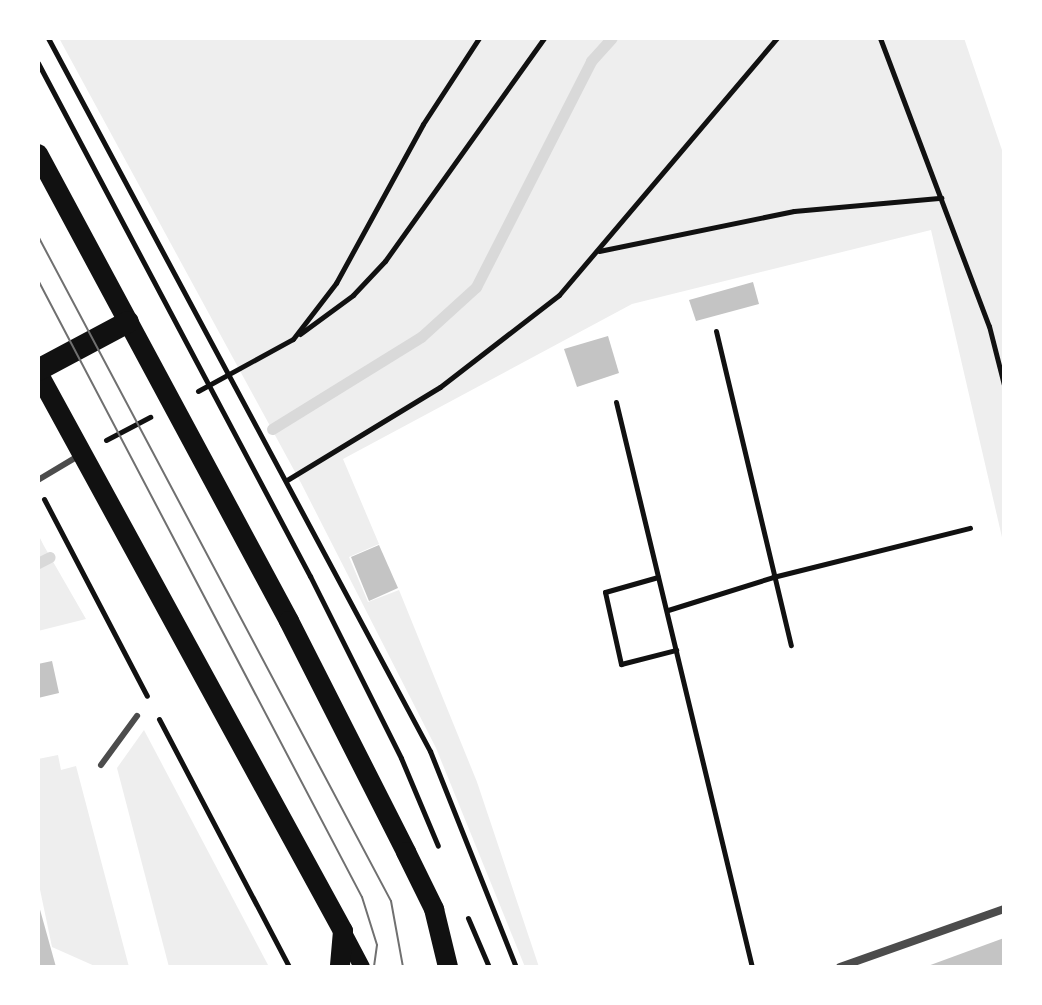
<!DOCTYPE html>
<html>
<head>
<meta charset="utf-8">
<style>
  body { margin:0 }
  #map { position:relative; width:1042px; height:1005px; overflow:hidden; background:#fff; font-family:"Open Sans",sans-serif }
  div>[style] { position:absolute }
  .green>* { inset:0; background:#eee }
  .stream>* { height:11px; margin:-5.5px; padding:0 5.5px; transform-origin:5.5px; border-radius:5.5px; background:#d9d9d9 }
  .building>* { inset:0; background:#c4c4c4 }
  .path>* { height:5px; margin:-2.5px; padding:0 2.5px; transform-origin:2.5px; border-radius:2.5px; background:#111 }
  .service>* { height:6px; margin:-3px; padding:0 3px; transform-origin:3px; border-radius:3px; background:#4c4c4c }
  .minor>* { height:8px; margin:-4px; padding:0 4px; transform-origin:4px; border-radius:4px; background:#4c4c4c }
  .secondary>* { height:16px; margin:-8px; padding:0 8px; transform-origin:8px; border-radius:8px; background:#111 }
  .primary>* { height:20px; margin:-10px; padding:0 10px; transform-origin:10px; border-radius:10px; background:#111 }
  .trunk>* { height:22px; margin:-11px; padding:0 11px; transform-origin:11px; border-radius:11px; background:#111 }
  .tram>* { height:2px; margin:-1px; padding:0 1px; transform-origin:1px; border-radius:1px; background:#707070 }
  span { translate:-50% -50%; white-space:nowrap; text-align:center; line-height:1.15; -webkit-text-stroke:6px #fff; paint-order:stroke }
  .frame { position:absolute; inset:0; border:40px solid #fff; pointer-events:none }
</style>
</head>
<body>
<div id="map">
  <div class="green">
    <i style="clip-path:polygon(59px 38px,964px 38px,1004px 156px,1004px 546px,931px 230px,632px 304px,343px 459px,379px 544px,349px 557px,368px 602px,399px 590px,477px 782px,539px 967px,525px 967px,436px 748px,301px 483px)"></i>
    <i style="clip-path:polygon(38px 534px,44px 546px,86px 619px,38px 631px)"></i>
    <i style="clip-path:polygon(144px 730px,268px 965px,268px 967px,169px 967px,117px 768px)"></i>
    <i style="clip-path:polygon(58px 755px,61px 770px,76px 766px,129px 967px,97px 967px,52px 947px,38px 880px,38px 759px)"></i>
  </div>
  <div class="stream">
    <i style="left:272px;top:429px;width:175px;rotate:-31.7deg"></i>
    <i style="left:421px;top:337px;width:74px;rotate:-42.3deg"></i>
    <i style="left:476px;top:287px;width:254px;rotate:-63deg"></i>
    <i style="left:591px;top:61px;width:31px;rotate:-48deg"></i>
    <i style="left:38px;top:563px;width:13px;rotate:-27deg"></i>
  </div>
  <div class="building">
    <i style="clip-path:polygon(753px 282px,759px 304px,696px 321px,689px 300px)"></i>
    <i style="clip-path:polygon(608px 336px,619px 373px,577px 387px,564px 349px)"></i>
    <i style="clip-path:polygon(379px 545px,398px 588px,369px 601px,351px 557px)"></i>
    <i style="clip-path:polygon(52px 661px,59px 693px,38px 698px,38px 664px)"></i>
    <i style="clip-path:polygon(39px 906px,56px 967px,38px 967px)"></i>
    <i style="clip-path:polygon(1004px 938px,1004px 967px,925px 967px)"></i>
  </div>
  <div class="path">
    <i style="left:48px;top:38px;width:809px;rotate:61.82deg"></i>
    <i style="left:430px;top:751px;width:232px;rotate:68.3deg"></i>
    <i style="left:880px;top:38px;width:308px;rotate:69.3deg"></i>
    <i style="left:989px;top:326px;width:61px;rotate:75.7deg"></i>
    <i style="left:38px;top:63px;width:581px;rotate:62.07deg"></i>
    <i style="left:310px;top:576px;width:203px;rotate:63.4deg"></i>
    <i style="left:401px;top:758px;width:95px;rotate:67.2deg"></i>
    <i style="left:599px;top:251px;width:199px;rotate:-11.6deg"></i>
    <i style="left:794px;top:211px;width:148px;rotate:-5.1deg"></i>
    <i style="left:716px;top:331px;width:323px;rotate:76.6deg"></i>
    <i style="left:300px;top:334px;width:66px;rotate:-36.3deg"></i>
    <i style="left:353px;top:295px;width:47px;rotate:-46.7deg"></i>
    <i style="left:385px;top:261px;width:274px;rotate:-54.5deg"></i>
    <i style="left:198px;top:391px;width:108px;rotate:-28.7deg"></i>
    <i style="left:293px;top:339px;width:71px;rotate:-52.5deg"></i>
    <i style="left:336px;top:283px;width:181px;rotate:-61.3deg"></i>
    <i style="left:423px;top:124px;width:103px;rotate:-56.9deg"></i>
    <i style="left:616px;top:402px;width:581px;rotate:76.47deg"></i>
    <i style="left:106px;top:440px;width:50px;rotate:-27.6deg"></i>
    <i style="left:287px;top:480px;width:179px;rotate:-31.3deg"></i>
    <i style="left:440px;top:387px;width:150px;rotate:-37.7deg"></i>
    <i style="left:559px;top:295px;width:337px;rotate:-49.7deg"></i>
    <i style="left:44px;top:499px;width:222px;rotate:62.4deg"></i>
    <i style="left:658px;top:577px;width:55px;rotate:164.2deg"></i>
    <i style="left:605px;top:592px;width:74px;rotate:77.5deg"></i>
    <i style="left:621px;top:664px;width:57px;rotate:-14.3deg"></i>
    <i style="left:668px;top:610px;width:110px;rotate:-17.4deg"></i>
    <i style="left:773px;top:577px;width:203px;rotate:-14deg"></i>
    <i style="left:159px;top:719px;width:280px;rotate:62.3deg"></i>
    <i style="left:468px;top:918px;width:53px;rotate:66.8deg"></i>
  </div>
  <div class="service">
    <i style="left:38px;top:480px;width:49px;rotate:-30.8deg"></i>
    <i style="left:101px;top:765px;width:61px;rotate:-53.7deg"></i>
  </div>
  <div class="minor">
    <i style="left:840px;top:967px;width:174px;rotate:-19.5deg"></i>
  </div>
  <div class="secondary">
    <i style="left:343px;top:931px;width:41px;rotate:62.2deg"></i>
  </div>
  <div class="primary">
    <i style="left:38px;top:154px;width:530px;rotate:61.74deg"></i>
    <i style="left:289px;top:621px;width:259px;rotate:63.1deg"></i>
    <i style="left:406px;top:852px;width:64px;rotate:63.8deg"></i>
    <i style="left:434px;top:909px;width:60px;rotate:76.4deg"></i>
    <i style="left:38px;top:373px;width:636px;rotate:61.34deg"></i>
    <i style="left:343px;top:931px;width:36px;rotate:95deg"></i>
  </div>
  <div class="trunk">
    <i style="left:38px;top:370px;width:102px;rotate:-28.1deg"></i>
  </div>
  <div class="tram">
    <i style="left:38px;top:236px;width:753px;rotate:62.04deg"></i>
    <i style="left:391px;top:901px;width:67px;rotate:79.7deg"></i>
    <i style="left:38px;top:280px;width:697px;rotate:62.3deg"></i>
    <i style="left:362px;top:897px;width:50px;rotate:72.6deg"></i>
    <i style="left:377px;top:945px;width:22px;rotate:98deg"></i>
  </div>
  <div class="frame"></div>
</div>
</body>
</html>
